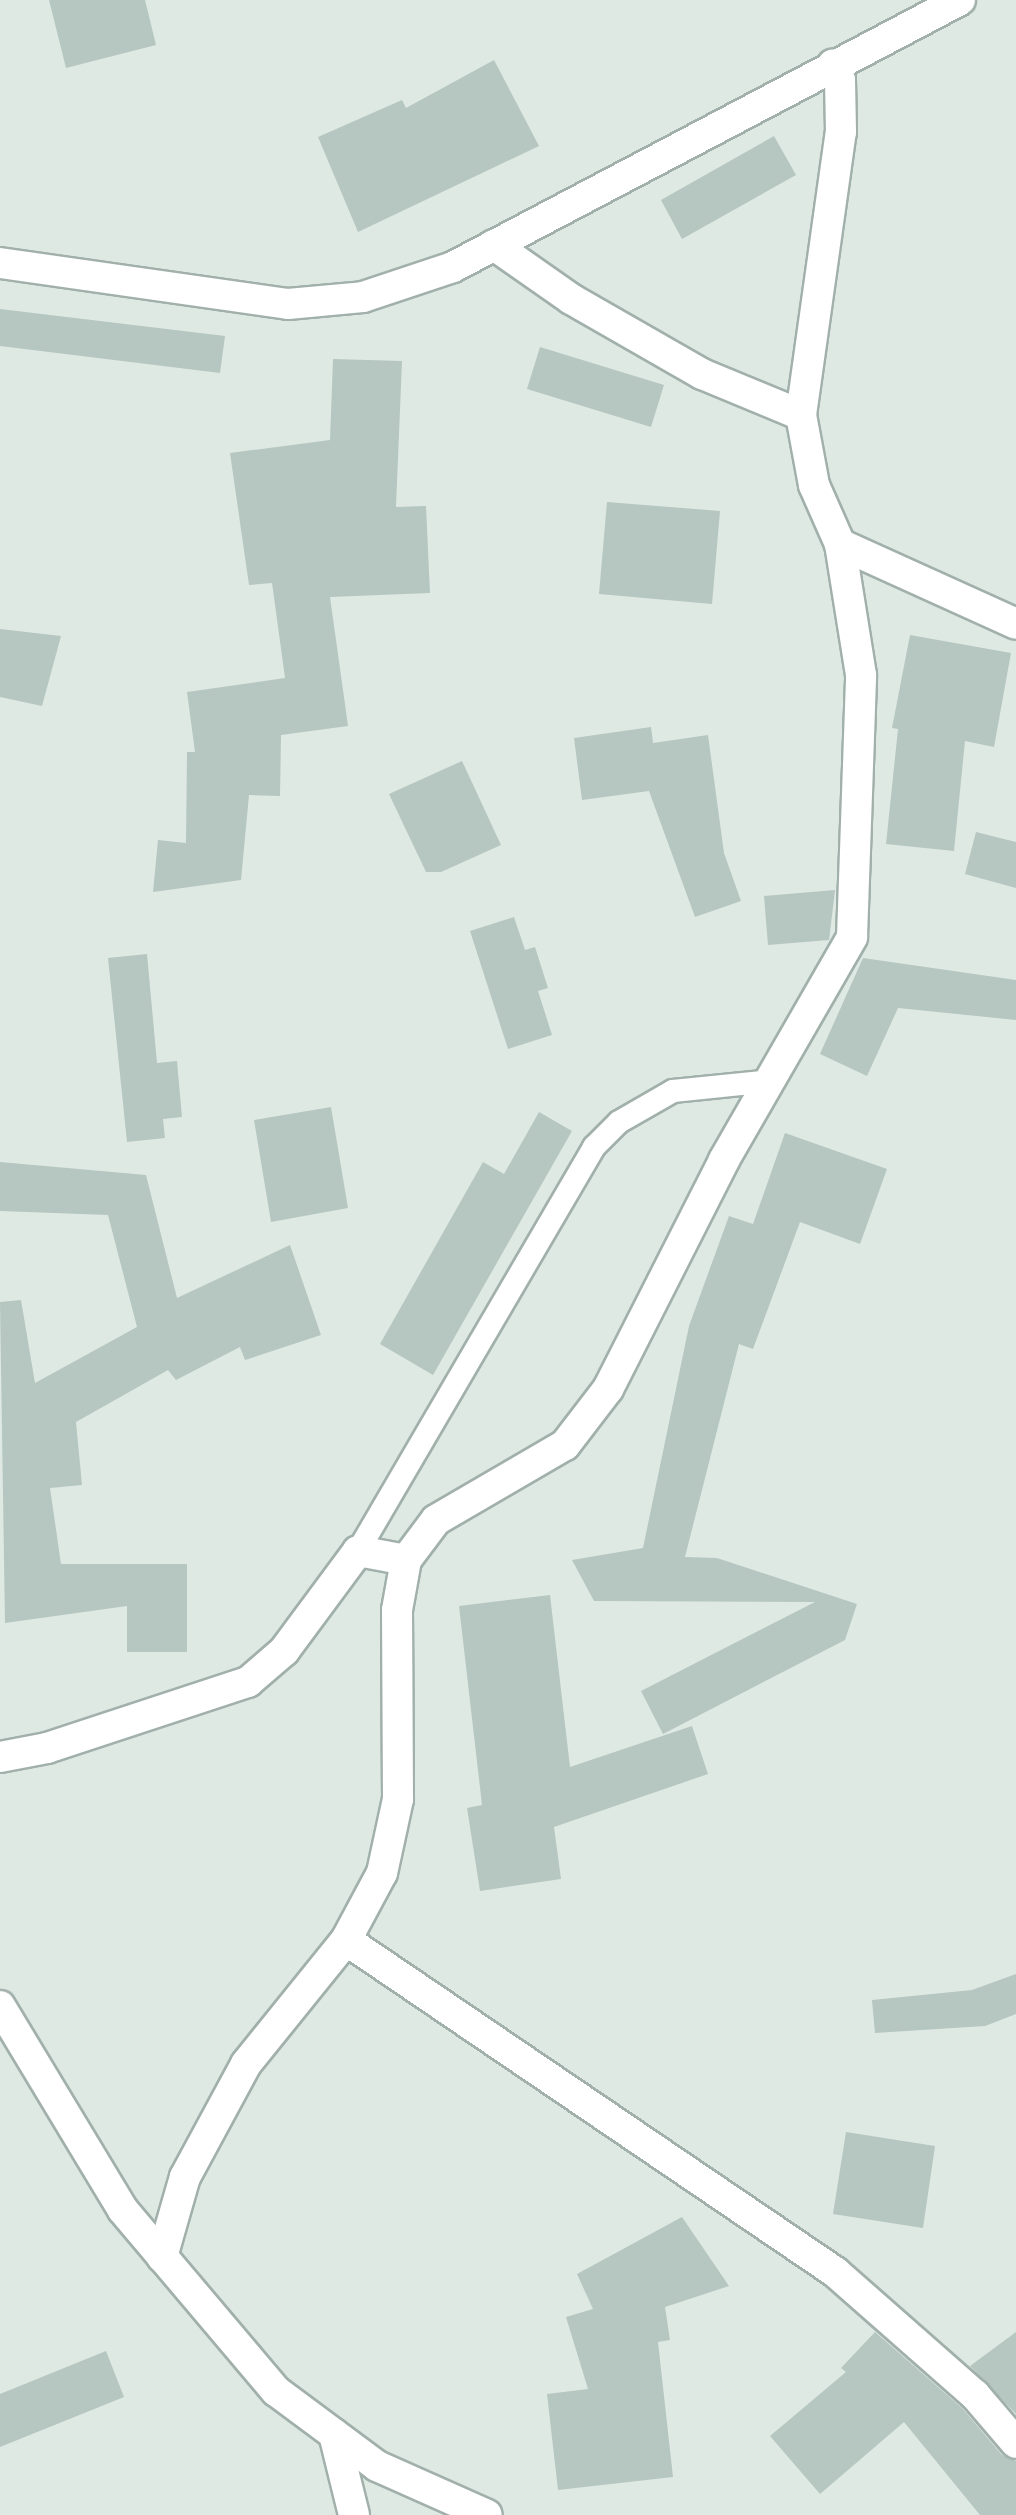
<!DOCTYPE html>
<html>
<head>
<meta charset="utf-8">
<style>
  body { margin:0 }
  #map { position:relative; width:1016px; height:2515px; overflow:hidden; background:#dee9e4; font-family:Rubik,sans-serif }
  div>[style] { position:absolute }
  .building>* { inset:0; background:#b6c6c0 }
  .roads { filter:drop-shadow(2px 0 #a1b0ab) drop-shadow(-2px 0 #a1b0ab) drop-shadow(0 2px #a1b0ab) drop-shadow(0 -2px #a1b0ab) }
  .service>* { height:22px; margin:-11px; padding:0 11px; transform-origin:11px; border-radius:11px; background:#fff }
  .minor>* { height:30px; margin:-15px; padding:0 15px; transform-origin:15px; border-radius:15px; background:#fff }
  span { translate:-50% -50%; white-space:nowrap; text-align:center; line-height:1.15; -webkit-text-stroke:9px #eef6f2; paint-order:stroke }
</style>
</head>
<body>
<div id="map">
  <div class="building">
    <i style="clip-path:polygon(49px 0,145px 0,156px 45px,66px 68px)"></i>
    <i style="clip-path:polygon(494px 60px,539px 146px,358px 232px,318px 137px,402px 100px,406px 108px)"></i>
    <i style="clip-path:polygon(774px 136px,796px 175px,682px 239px,661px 200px)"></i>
    <i style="clip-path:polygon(0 309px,225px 336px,220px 373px,0 346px)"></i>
    <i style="clip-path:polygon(540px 347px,664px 385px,651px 427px,527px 389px)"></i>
    <i style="clip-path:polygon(333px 359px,402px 361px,396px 507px,426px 506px,430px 593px,330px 597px,348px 726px,281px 735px,280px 796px,249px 795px,241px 880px,153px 892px,158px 840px,186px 843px,187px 752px,195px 752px,187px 692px,285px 678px,272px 583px,249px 585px,230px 453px,330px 440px)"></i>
    <i style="clip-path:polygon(607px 502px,720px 511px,712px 604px,599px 594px)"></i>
    <i style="clip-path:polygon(0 629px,61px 636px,42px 706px,0 697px)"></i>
    <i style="clip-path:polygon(910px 635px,1011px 653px,994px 747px,965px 741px,954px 851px,886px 844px,898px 729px,892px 728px)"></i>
    <i style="clip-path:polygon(651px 727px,653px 743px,708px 735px,724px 853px,741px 901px,695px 917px,649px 791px,582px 800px,574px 738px)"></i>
    <i style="clip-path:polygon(462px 761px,501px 845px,441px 872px,426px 872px,389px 794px)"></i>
    <i style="clip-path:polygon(976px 832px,1016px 842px,1016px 888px,965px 874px)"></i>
    <i style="clip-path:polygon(835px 890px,829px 940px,768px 945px,764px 896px)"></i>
    <i style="clip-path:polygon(514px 917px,525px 950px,535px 947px,548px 988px,538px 991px,552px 1035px,508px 1049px,470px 931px)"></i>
    <i style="clip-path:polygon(147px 954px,157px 1063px,177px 1061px,182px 1117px,163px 1119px,165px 1138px,127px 1142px,108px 958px)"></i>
    <i style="clip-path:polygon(863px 958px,1016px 980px,1016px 1020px,898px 1008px,867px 1076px,820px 1054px)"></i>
    <i style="clip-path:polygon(331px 1107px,348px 1208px,271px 1222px,254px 1120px)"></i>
    <i style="clip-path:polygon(539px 1112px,572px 1131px,433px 1375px,380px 1344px,483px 1162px,504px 1174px)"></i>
    <i style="clip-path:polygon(785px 1133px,887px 1169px,860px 1244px,800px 1222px,753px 1349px,739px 1344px,685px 1557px,717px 1558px,857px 1604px,845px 1640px,663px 1734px,641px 1691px,815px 1602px,594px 1601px,572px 1560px,643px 1548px,689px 1326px,729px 1216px,753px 1224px)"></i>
    <i style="clip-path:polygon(0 1162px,146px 1175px,177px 1298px,290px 1245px,321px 1335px,245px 1360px,240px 1347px,176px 1380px,168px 1370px,76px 1422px,82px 1485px,50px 1488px,61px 1564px,187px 1564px,187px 1652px,127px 1652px,127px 1606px,5px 1623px,0 1302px,21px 1300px,35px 1383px,137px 1327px,108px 1215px,0 1211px)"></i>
    <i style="clip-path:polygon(550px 1595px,570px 1767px,692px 1726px,708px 1774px,554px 1827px,561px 1879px,480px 1891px,467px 1808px,482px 1805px,459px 1606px)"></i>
    <i style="clip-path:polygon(1016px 1974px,1016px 2014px,985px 2026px,875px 2033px,872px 2000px,972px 1990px)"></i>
    <i style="clip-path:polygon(846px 2132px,935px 2146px,923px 2228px,833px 2214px)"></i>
    <i style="clip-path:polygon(682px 2217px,729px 2286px,665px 2307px,670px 2340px,658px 2342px,673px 2477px,558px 2490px,547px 2394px,588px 2389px,566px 2317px,593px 2309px,577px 2274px)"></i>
    <i style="clip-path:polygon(875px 2332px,962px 2408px,1002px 2455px,1016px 2461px,1016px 2515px,980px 2515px,904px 2422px,820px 2494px,770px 2436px,846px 2372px,841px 2368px)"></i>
    <i style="clip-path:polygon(1016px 2332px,1016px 2414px,970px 2366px)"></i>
    <i style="clip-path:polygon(106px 2351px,124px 2397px,0 2447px,0 2394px)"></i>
  </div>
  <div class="roads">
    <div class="service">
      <i style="left:358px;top:1551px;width:468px;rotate:-59.7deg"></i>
      <i style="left:594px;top:1147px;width:35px;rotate:-45deg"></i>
      <i style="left:619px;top:1122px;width:62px;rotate:-29.9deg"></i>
      <i style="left:673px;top:1091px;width:100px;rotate:-5.8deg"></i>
    </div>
    <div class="minor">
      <i style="left:494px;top:245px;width:94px;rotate:35deg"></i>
      <i style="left:571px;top:299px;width:151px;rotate:29.8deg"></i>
      <i style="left:702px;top:374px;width:107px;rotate:22.5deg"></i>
      <i style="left:0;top:263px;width:291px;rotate:8.1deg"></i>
      <i style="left:288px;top:304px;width:75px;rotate:-5.3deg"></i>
      <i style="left:363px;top:297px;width:95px;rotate:-18.4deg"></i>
      <i style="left:453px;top:267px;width:573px;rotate:-27.77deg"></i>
      <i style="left:840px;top:544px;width:193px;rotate:24.4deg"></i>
      <i style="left:0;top:1757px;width:48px;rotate:-10.8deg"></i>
      <i style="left:47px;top:1748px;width:212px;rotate:-18.2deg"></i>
      <i style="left:248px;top:1682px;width:48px;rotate:-40.7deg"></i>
      <i style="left:284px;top:1651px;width:124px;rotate:-53.5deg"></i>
      <i style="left:358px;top:1551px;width:49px;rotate:10.6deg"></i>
      <i style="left:346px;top:1940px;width:591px;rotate:34.17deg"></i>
      <i style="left:835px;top:2272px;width:186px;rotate:41.3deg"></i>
      <i style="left:975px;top:2395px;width:63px;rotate:49.5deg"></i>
      <i style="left:0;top:2006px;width:238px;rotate:58.9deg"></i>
      <i style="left:123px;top:2210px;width:237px;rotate:49.8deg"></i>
      <i style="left:276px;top:2391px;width:126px;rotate:36.6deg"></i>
      <i style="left:377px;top:2466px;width:120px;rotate:24deg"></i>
      <i style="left:162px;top:2257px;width:83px;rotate:-74deg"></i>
      <i style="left:185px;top:2177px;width:128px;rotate:-61.6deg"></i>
      <i style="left:246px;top:2064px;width:159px;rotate:-51.1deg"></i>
      <i style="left:346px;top:1940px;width:76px;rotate:-61.8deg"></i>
      <i style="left:382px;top:1873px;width:76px;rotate:-77.8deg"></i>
      <i style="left:398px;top:1799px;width:189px;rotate:-90.3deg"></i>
      <i style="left:397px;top:1610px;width:51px;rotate:-79.8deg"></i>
      <i style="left:406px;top:1560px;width:50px;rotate:-53.1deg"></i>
      <i style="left:436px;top:1520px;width:149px;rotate:-30.2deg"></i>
      <i style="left:565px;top:1445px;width:71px;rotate:-52.5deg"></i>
      <i style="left:608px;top:1389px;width:257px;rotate:-63.1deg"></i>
      <i style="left:724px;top:1160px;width:257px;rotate:-60.1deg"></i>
      <i style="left:852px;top:937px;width:262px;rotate:-88deg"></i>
      <i style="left:861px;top:675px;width:133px;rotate:-99.1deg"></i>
      <i style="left:840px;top:544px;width:64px;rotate:-113.8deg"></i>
      <i style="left:814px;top:485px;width:71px;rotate:-100.5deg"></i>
      <i style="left:801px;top:415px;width:286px;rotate:-82deg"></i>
      <i style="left:841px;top:132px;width:52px;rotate:-91.1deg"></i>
      <i style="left:840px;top:80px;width:17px;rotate:-115deg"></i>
      <i style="left:334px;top:2434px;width:83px;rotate:76.1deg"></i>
    </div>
  </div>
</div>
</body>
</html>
